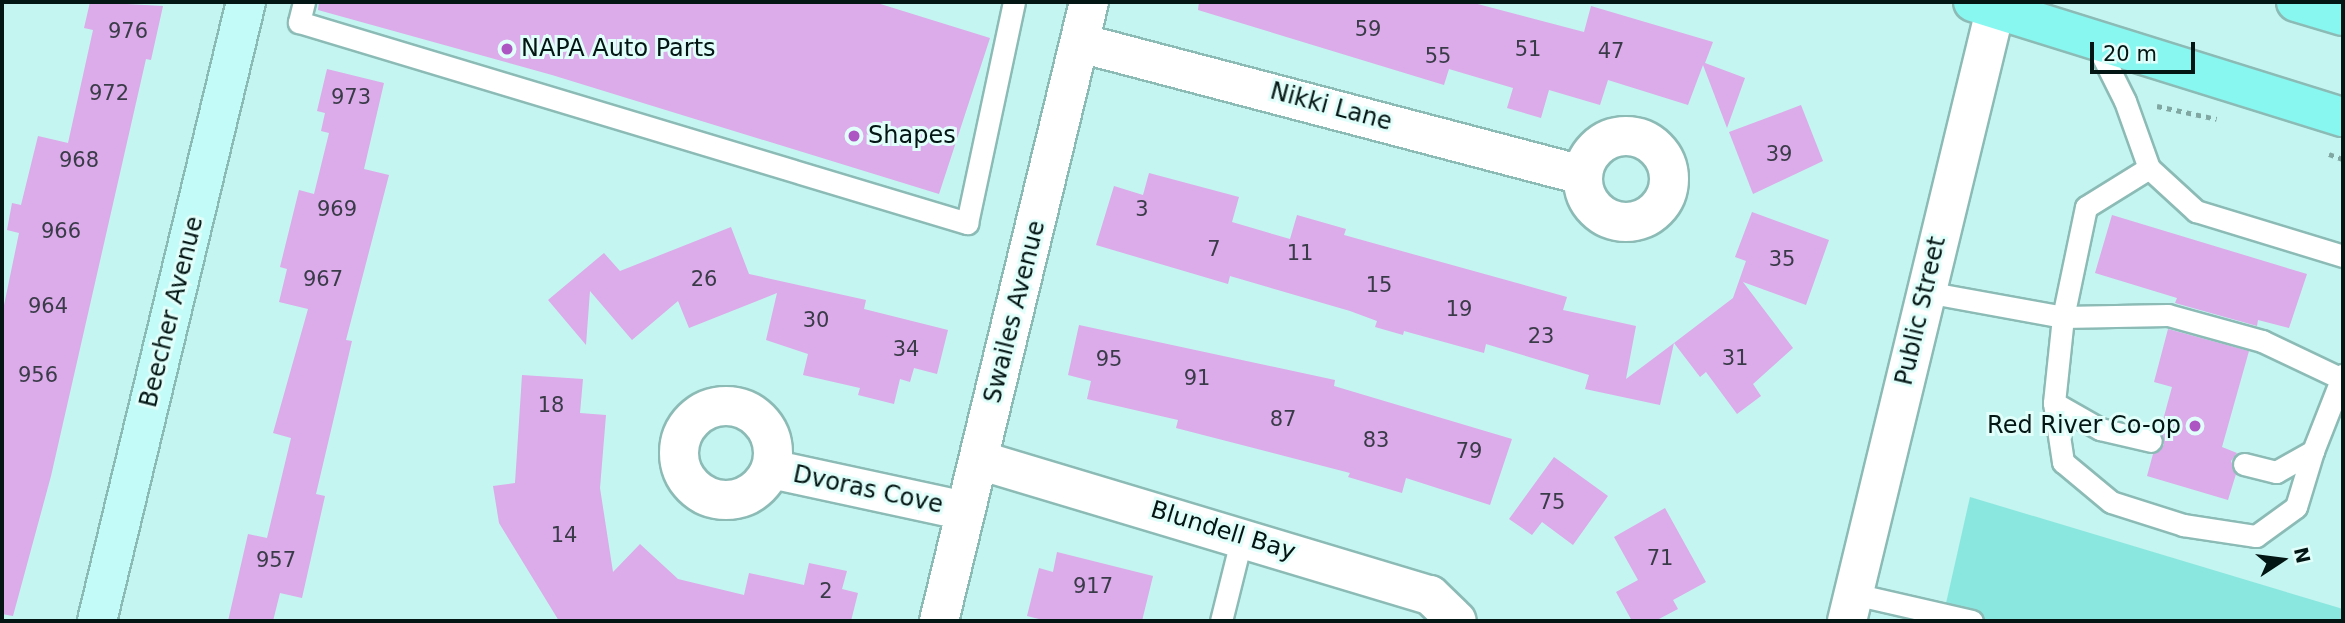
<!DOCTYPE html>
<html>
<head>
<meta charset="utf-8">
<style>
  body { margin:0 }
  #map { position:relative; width:2345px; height:623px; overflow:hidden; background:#c4f5f0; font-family:"DejaVu Sans",sans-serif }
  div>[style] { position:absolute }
  .green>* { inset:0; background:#8ae7df }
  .building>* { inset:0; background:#dcabe9 }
  .path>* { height:4.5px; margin-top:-2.25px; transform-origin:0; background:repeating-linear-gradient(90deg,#81a7a3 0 5px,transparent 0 10px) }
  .roads { filter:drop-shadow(2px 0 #8cbbb6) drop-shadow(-2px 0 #8cbbb6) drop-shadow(0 2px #8cbbb6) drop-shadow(0 -2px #8cbbb6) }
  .lane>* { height:21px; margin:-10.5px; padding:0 10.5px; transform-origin:10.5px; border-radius:10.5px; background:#fff }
  .street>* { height:38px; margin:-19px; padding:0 19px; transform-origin:19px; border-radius:19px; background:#fff }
  .street>.ring { margin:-19px; padding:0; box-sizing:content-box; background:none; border:38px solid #fff; border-radius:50% }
  .secondary>* { height:38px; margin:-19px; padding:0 19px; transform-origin:19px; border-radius:19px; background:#c3fbf8 }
  .primary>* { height:38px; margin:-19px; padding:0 19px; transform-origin:19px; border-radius:19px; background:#88f7f0 }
  .dots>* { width:19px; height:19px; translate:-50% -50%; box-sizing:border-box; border:4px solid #e1fefa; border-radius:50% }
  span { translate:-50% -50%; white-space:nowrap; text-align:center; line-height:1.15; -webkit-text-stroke:6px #e1fefa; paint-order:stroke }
  .number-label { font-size:21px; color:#3a3b49 }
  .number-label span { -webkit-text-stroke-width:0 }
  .poi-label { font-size:24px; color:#041614 }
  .left { translate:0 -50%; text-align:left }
  .right { translate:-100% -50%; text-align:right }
  .street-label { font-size:24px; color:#041614 }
  .frame { position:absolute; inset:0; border:4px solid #041614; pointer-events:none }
  .north { position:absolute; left:2247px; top:525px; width:70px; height:70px; -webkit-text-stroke:5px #e1fefa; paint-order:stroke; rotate:77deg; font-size:19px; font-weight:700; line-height:28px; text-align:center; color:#041614 }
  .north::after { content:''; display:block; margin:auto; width:24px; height:32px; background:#041614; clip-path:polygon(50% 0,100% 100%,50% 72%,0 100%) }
  .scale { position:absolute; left:2090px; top:42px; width:105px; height:32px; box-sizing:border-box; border:4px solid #041614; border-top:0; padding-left:9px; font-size:21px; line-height:24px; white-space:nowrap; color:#041614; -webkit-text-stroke:5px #e1fefa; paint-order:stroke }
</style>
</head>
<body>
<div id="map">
  <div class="green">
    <i style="clip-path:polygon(1970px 497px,2343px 609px,2343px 621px,1942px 621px)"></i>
  </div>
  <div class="building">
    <i style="clip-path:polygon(90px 2px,163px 6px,151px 60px,146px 59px,51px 476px,13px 616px,2px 614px,2px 315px,19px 233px,7px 230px,12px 203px,21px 205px,38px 136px,68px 143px,93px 30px,84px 28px)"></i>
    <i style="clip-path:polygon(319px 2px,874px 2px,990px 38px,939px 194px,552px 75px,318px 10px)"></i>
    <i style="clip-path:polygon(1199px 2px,1470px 2px,1584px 32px,1591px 6px,1713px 42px,1705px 63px,1745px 78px,1727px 128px,1703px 65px,1688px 105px,1608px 80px,1600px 105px,1549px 90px,1541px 118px,1507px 108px,1513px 88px,1449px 69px,1444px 85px,1198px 10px)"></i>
    <i style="clip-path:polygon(327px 69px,384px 83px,364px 169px,389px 175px,346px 340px,352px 341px,316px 494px,325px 496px,302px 598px,280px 593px,273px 621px,228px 621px,248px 534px,267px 538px,291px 438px,273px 433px,308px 309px,279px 302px,287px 269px,280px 267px,299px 190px,314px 194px,329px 133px,321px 131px,325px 113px,317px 111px)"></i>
    <i style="clip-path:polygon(1801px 105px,1823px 161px,1753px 194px,1729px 132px)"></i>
    <i style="clip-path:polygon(1149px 173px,1239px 197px,1232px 222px,1290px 239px,1297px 215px,1346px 229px,1344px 235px,1567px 297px,1563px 310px,1636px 326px,1626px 379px,1674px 343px,1660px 405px,1585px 389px,1589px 375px,1486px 344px,1484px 353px,1404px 331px,1403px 335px,1375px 327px,1377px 321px,1350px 311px,1230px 276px,1228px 284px,1096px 245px,1114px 186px,1143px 195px)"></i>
    <i style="clip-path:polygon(1752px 212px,1829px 240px,1806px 305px,1743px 282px,1793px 348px,1753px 384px,1761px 396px,1737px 414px,1706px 372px,1700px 377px,1674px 343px,1733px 298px,1746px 261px,1735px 257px)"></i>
    <i style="clip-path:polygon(2112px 215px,2307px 274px,2289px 328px,2258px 320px,2257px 326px,2175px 303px,2177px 298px,2095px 273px)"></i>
    <i style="clip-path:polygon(731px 227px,749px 274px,866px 300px,864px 309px,948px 330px,937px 374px,914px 368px,910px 382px,900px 379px,894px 404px,858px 395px,860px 388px,803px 375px,808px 354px,766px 340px,777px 293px,689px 328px,678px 301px,632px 340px,590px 291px,586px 345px,548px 300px,604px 253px,620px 271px)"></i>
    <i style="clip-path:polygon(1079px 325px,1335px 380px,1334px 386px,1512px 439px,1490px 505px,1406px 478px,1402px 493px,1348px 477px,1350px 473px,1176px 428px,1178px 420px,1087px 399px,1091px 381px,1068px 375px)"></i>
    <i style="clip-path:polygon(2168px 329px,2249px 351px,2222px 447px,2237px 453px,2231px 461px,2236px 474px,2228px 500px,2147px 476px,2153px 454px,2164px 445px,2160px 431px,2172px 387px,2154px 382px)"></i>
    <i style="clip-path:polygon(522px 375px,583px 379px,580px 413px,606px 415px,600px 488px,613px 572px,640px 544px,678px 579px,744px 595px,749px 573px,804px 585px,809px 563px,847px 571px,842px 589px,858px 593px,851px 621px,559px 621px,499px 523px,493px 486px,515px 483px)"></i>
    <i style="clip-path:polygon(1554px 457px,1608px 496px,1573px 545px,1542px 522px,1532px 535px,1509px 519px)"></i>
    <i style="clip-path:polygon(1665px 508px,1706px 582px,1673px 600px,1678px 609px,1655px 621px,1632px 621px,1616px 592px,1638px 580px,1614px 537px)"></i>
    <i style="clip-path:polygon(1057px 552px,1153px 576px,1142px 621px,1047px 621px,1027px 616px,1039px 568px,1053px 572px)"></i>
  </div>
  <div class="path">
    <i style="left:2157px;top:106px;width:61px;rotate:12.2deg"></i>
    <i style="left:2329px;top:154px;width:15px;rotate:20deg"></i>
  </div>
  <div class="roads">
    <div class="lane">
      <i style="left:304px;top:2px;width:21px;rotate:104deg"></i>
      <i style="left:299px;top:22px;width:698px;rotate:16.75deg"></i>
      <i style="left:967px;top:223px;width:226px;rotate:-78deg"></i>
      <i style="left:2094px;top:39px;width:69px;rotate:63.4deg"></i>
      <i style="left:2125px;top:101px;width:71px;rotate:70.3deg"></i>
      <i style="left:2149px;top:168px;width:64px;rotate:42.5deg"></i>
      <i style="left:2196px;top:211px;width:154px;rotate:17deg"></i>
      <i style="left:2149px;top:168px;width:74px;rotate:148.2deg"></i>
      <i style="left:2086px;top:207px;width:112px;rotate:101.8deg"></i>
      <i style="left:2063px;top:317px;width:86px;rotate:96deg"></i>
      <i style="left:2054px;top:403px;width:60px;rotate:81.3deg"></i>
      <i style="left:2063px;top:462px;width:62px;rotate:39.8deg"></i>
      <i style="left:2111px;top:502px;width:76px;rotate:17.7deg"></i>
      <i style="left:2183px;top:525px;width:74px;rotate:8.6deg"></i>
      <i style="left:2256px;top:536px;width:49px;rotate:-35.9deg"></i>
      <i style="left:2296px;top:507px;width:59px;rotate:-73.1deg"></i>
      <i style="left:1926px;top:292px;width:139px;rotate:10.3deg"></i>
      <i style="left:2063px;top:317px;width:105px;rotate:-1.1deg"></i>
      <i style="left:2168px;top:315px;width:98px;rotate:15.5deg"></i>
      <i style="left:2262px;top:341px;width:86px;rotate:25.4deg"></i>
      <i style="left:2054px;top:403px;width:53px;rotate:29.5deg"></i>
      <i style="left:2100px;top:429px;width:52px;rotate:13.2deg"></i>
      <i style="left:2244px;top:464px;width:33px;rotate:14deg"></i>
      <i style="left:2276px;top:472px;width:43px;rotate:-29.6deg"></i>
      <i style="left:2313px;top:451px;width:82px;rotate:-68.5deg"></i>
      <i style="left:1854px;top:594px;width:121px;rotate:12.9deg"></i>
      <i style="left:1221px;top:621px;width:87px;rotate:-76deg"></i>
    </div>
    <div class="street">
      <i style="left:1080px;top:43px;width:519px;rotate:14.73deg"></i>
      <i class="ring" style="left:1583px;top:136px;width:48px;height:48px"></i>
      <i class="ring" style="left:679px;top:406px;width:56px;height:56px"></i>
      <i style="left:979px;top:460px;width:471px;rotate:16.7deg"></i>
      <i style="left:1430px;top:595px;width:37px;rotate:44deg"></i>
      <i style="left:771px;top:469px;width:199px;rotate:12.2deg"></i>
      <i style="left:939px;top:621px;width:637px;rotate:-76.38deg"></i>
      <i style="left:1847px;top:621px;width:637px;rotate:-76.38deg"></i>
    </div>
    <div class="secondary">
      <i style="left:97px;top:621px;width:637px;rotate:-76.47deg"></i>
    </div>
    <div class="primary">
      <i style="left:1973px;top:2px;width:387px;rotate:17.3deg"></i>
      <i style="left:2296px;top:2px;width:49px;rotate:16.6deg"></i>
    </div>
  </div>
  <div class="dots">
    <i style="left:507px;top:49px;background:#ac55c3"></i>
    <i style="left:854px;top:136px;background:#ac55c3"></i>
    <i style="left:2195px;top:426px;background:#ac55c3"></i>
  </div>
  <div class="number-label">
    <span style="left:1368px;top:29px">59</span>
    <span style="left:128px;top:31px">976</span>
    <span style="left:1528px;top:49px">51</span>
    <span style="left:1611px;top:51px">47</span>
    <span style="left:1438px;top:56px">55</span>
    <span style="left:109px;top:93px">972</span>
    <span style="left:351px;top:97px">973</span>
    <span style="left:1779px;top:154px">39</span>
    <span style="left:79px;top:160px">968</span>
    <span style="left:337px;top:209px">969</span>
    <span style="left:1142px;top:209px">3</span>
    <span style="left:61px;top:231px">966</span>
    <span style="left:1214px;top:249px">7</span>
    <span style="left:1300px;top:253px">11</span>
    <span style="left:1782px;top:259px">35</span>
    <span style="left:323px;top:279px">967</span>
    <span style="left:704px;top:279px">26</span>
    <span style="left:1379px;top:285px">15</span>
    <span style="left:48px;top:306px">964</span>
    <span style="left:1459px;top:309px">19</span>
    <span style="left:816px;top:320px">30</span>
    <span style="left:1541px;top:336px">23</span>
    <span style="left:906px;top:349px">34</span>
    <span style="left:1735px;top:358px">31</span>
    <span style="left:1109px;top:359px">95</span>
    <span style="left:38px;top:375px">956</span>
    <span style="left:1197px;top:378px">91</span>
    <span style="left:551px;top:405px">18</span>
    <span style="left:1283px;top:419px">87</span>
    <span style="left:1376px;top:440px">83</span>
    <span style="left:1469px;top:451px">79</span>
    <span style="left:1552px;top:502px">75</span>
    <span style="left:564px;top:535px">14</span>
    <span style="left:1660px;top:558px">71</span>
    <span style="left:276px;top:560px">957</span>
    <span style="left:1093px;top:586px">917</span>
    <span style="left:826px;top:591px">2</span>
  </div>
  <div class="poi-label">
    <span class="left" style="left:521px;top:49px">NAPA Auto Parts</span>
    <span class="left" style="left:868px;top:136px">Shapes</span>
    <span class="right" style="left:2181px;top:426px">Red River Co-op</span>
  </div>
  <div class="street-label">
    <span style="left:1331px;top:107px;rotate:15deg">Nikki Lane</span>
    <span style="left:1921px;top:311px;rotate:-77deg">Public Street</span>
    <span style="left:172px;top:312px;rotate:-76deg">Beecher Avenue</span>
    <span style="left:1015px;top:312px;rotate:-76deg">Swailes Avenue</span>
    <span style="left:868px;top:490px;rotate:12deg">Dvoras Cove</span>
    <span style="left:1223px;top:531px;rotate:17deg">Blundell Bay</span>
  </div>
  <div class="frame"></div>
  <div class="north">N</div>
  <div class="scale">20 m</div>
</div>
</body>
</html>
